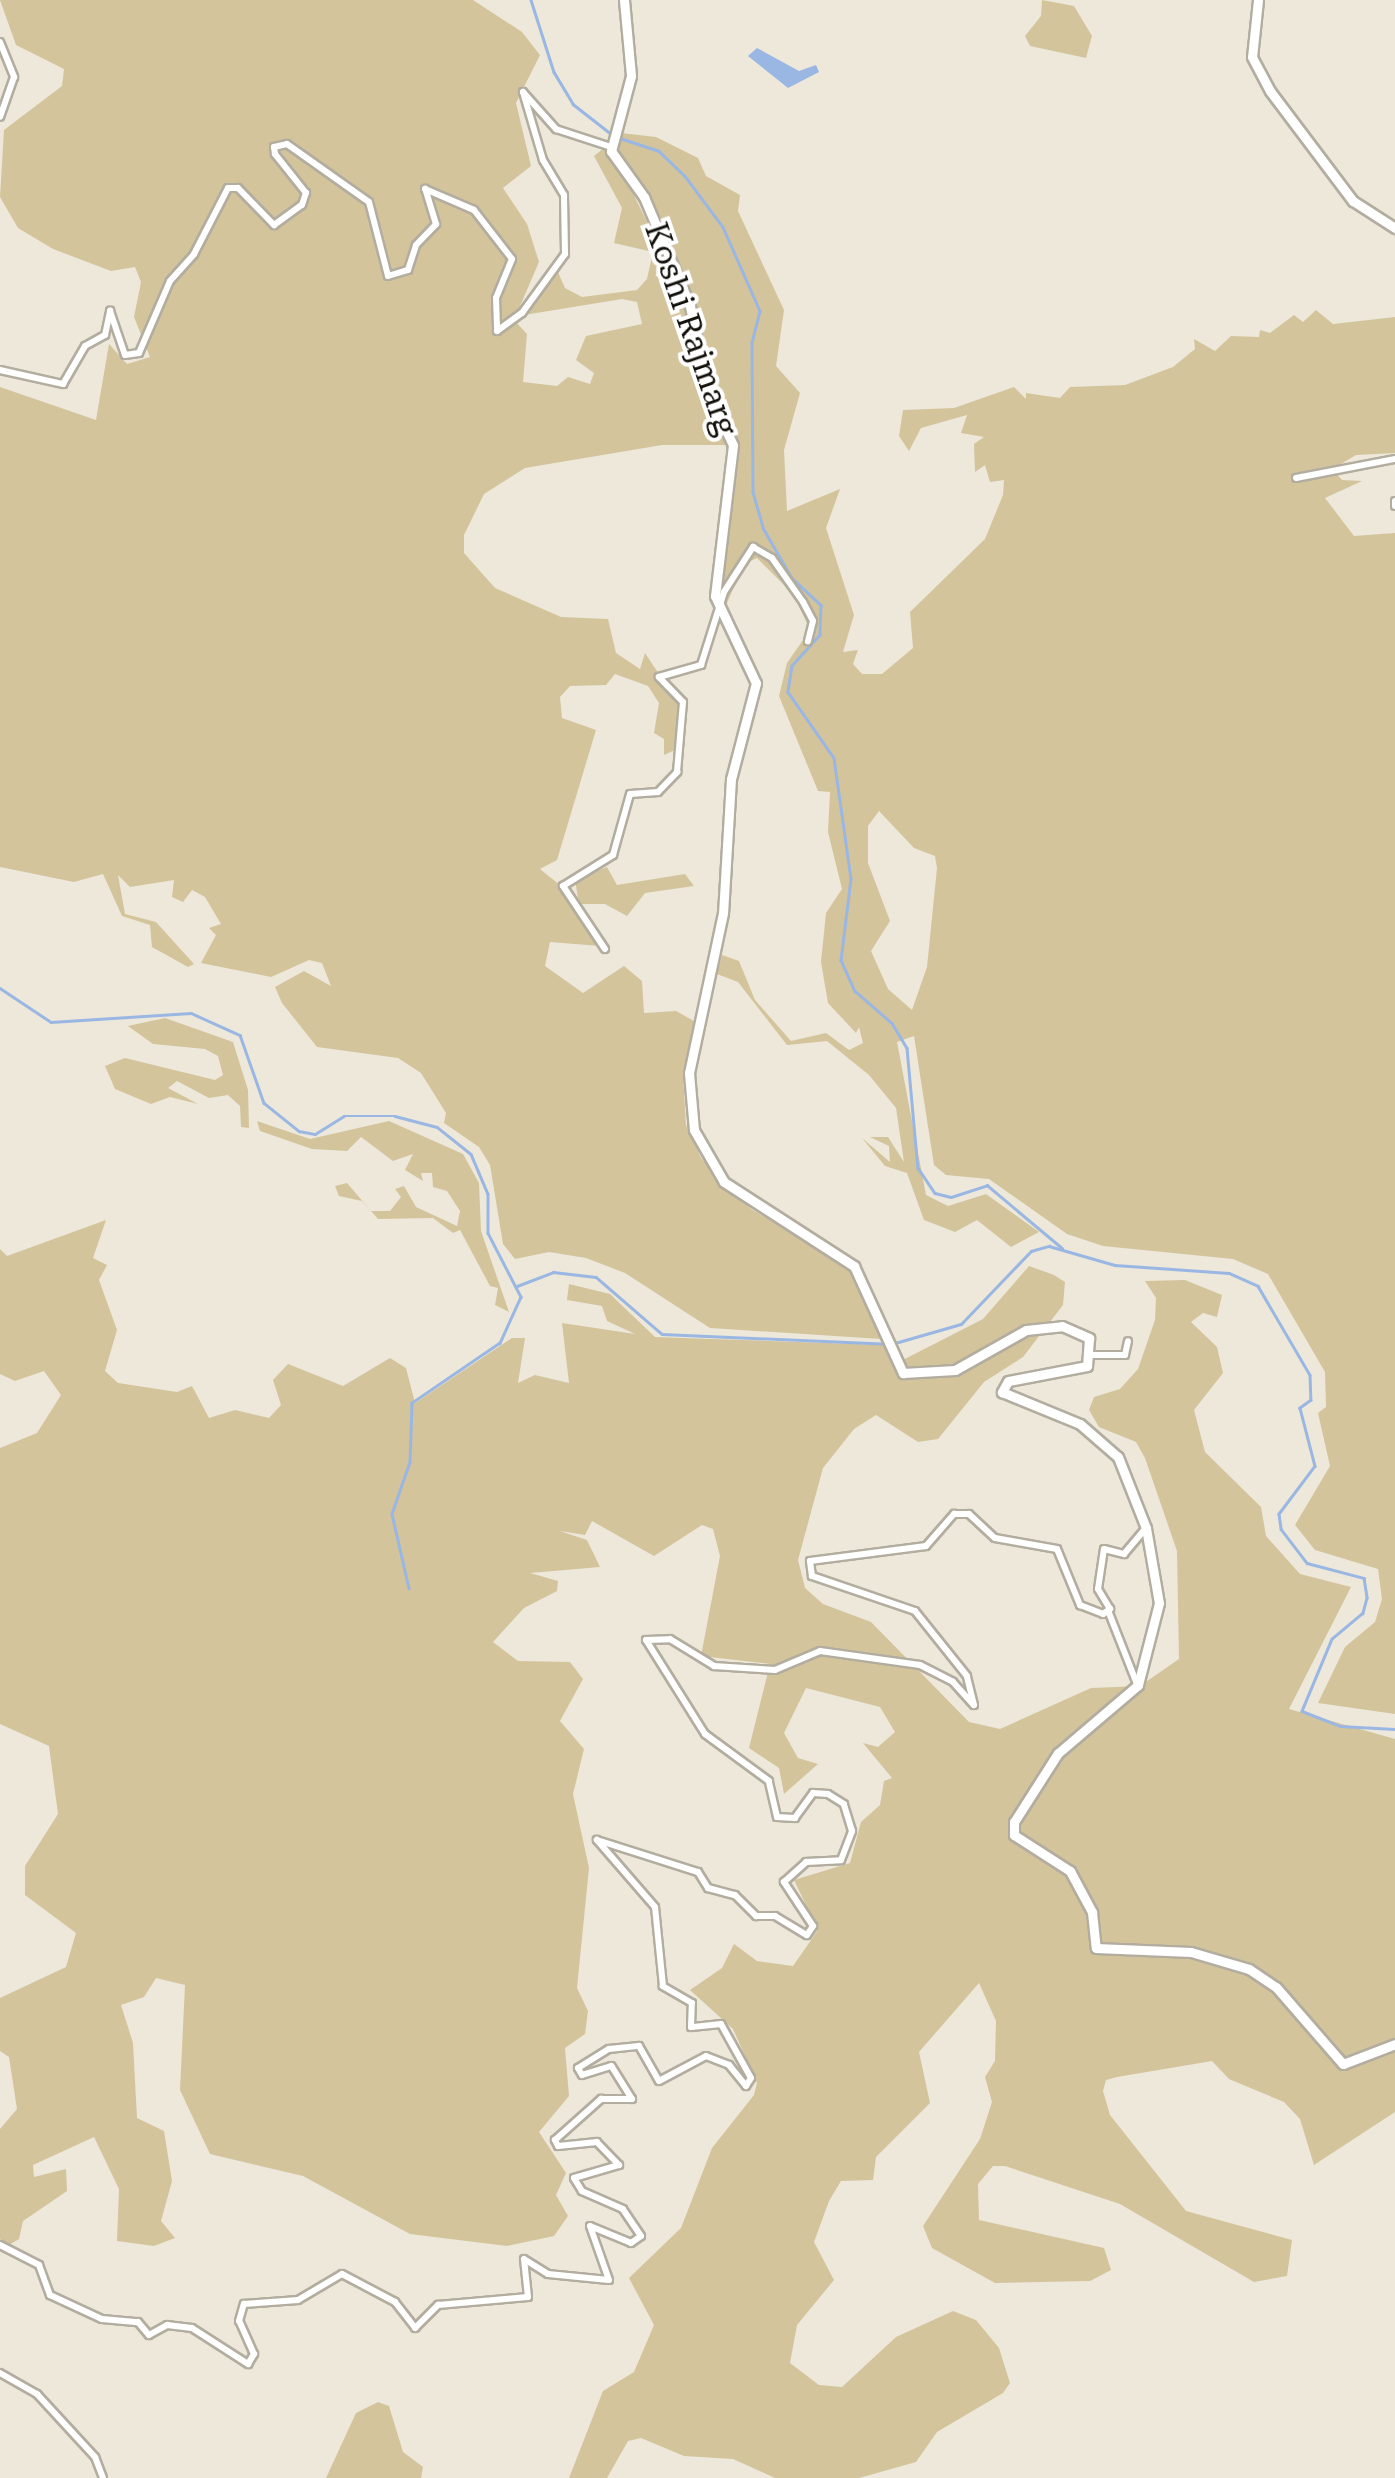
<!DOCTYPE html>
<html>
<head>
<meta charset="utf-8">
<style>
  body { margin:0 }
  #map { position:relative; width:1395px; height:2478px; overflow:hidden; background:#ede8da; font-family:"Roboto Serif",serif }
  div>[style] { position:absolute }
  .green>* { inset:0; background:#d3c49c }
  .water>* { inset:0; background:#9ab7e3 }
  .stream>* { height:2.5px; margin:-1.25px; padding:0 1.25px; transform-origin:1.25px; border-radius:1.25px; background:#9ab7e3 }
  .roads { filter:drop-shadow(2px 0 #b2ad9f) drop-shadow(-2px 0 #b2ad9f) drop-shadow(0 2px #b2ad9f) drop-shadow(0 -2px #b2ad9f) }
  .minor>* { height:6px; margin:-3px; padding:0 3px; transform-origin:3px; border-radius:3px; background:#fff }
  .major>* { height:9px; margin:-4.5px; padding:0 4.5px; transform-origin:4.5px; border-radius:4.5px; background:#fff }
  span { translate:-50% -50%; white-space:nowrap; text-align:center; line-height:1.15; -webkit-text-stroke:8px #fff; paint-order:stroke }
  .street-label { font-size:32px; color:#110f0a }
</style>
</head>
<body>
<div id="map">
  <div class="green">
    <i style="clip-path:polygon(0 0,473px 0,522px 32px,540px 55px,516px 103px,531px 166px,503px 188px,527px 224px,539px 262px,514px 320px,527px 334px,523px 382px,557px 386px,568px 377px,590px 384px,594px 373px,576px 360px,586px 336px,642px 324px,637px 302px,622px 299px,524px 315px,557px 270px,565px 288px,582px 297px,637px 290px,647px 279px,653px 252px,614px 243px,622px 208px,594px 156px,609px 144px,686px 302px,695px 374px,726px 445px,662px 445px,525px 468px,484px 494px,464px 535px,464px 553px,495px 588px,561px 617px,608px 619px,616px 653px,640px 669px,645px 653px,680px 706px,677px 749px,664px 755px,664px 739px,654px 733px,659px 703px,648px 686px,615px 674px,606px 685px,570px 686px,560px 697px,562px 718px,596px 730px,557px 860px,540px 869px,561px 886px,600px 946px,550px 942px,545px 966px,583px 993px,624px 966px,642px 981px,644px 1013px,676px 1011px,694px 1021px,683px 1074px,686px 1125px,701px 1158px,751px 1209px,847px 1266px,881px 1339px,710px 1328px,625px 1273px,586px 1258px,549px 1252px,515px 1259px,503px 1244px,490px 1165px,479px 1147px,444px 1123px,446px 1113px,421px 1073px,398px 1058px,317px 1047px,282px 1003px,275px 987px,304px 971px,331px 986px,322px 963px,309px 960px,271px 977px,201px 963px,216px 935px,209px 928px,221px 924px,205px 897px,192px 890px,183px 902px,172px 897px,174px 880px,130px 887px,118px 875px,125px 914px,156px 922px,194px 964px,188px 967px,152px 947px,150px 925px,122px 916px,103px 874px,74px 882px,0 867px,0 387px,96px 420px,109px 344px,127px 364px,150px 357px,134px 317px,141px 282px,135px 267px,111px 271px,53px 249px,18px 228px,0 197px,4px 130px,62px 86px,64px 69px,16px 45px)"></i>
    <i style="clip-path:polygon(1042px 0,1074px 6px,1092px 36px,1086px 58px,1030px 46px,1025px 36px,1041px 16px)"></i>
    <i style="clip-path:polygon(evenodd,621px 133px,656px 137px,698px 158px,706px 176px,740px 195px,738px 211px,784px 310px,776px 366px,800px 393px,784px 450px,787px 511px,840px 489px,826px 528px,854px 615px,843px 652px,858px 650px,853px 664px,862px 674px,882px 674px,913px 648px,910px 612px,985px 539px,1003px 495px,1004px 480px,990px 482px,985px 465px,975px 472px,974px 444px,984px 437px,961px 433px,967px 415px,921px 428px,909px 451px,899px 436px,903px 410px,954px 408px,1014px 387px,1026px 399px,1026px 393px,1060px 398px,1070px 387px,1125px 385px,1173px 367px,1195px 349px,1194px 339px,1215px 351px,1231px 336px,1259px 337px,1260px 330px,1270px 333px,1294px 315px,1303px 322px,1316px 310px,1333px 324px,1395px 317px,1395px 453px,1356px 455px,1339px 465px,1334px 471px,1342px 480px,1362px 481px,1325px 498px,1354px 536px,1395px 533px,1395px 1714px,1318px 1703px,1345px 1647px,1375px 1622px,1382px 1599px,1378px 1569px,1315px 1550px,1295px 1525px,1330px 1466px,1318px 1413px,1326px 1407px,1325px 1372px,1268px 1274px,1233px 1259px,1103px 1246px,1067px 1234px,989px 1179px,946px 1175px,934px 1165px,914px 1036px,897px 1042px,926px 1195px,948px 1206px,986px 1194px,1039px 1232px,1011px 1247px,977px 1220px,955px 1232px,924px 1220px,907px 1173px,885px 1166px,862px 1138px,890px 1162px,889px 1146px,870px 1137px,888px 1137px,904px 1162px,896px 1108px,869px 1075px,827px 1041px,787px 1045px,738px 982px,717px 974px,722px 955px,739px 961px,755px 1000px,791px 1041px,826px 1033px,849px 1050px,863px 1043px,859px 1027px,856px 1033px,828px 1003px,821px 962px,826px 913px,842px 889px,828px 832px,830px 792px,818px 791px,779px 696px,787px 663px,810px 630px,794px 595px,757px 558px,744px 564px,724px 610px,717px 585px,736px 440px,713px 401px,701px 324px,670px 247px,613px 149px,621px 133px,879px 811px,914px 848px,935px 856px,937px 868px,927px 967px,912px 1010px,888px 989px,871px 951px,890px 921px,868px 863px,868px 826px,879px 811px)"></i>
    <i style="clip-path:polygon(607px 867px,617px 885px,685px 874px,694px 886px,645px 893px,627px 916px,605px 904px,579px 904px,575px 880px)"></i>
    <i style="clip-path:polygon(165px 1018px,233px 1042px,248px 1090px,249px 1128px,241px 1127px,240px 1106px,228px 1095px,209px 1098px,177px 1081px,168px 1088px,198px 1104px,170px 1097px,151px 1104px,115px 1089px,105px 1066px,125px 1058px,215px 1080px,223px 1075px,218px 1056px,205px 1049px,153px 1044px,128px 1026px)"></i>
    <i style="clip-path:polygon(257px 1121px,310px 1139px,389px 1121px,463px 1154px,479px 1183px,481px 1231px,509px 1312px,495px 1305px,498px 1288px,490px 1286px,460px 1230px,453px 1233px,433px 1218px,378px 1219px,362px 1201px,339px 1196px,335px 1186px,347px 1183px,371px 1211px,390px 1211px,401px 1197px,395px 1189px,404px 1186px,416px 1207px,457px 1226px,460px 1211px,447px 1191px,433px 1187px,432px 1173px,421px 1173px,423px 1181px,405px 1170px,413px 1154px,393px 1161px,361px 1137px,347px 1151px,312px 1149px,260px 1131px)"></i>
    <i style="clip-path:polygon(106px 1220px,93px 1258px,107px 1265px,99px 1280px,117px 1330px,105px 1371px,118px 1383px,177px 1392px,192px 1386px,209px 1418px,235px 1410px,269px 1418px,281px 1405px,273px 1380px,288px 1364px,343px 1386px,390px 1358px,406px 1368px,415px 1403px,512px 1338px,525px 1338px,518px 1383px,535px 1375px,569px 1383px,562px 1323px,635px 1334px,607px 1321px,602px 1306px,567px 1300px,569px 1284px,610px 1294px,655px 1337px,886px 1345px,893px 1365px,983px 1319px,1029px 1266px,1054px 1275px,1065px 1282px,1063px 1305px,1023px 1357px,984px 1382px,938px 1439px,918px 1442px,876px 1415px,854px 1429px,823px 1468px,798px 1560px,805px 1588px,823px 1604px,871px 1622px,969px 1722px,1000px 1729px,1091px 1688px,1140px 1686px,1179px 1659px,1177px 1551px,1145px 1458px,1136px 1442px,1099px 1427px,1089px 1410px,1094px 1397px,1120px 1389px,1138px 1369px,1155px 1320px,1156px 1298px,1145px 1281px,1185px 1280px,1222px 1295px,1217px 1317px,1203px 1313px,1191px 1322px,1217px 1347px,1223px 1373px,1194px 1410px,1205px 1452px,1261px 1507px,1266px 1536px,1300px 1574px,1351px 1587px,1289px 1709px,1395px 1739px,1395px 2112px,1314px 2165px,1300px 2119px,1284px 2102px,1229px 2079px,1212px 2061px,1117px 2077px,1106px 2080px,1103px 2091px,1110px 2115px,1186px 2211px,1292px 2240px,1287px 2276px,1254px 2282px,1120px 2204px,1005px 2166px,993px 2166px,978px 2184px,979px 2220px,1104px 2248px,1111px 2270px,1090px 2281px,995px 2283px,932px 2248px,923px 2226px,980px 2139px,992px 2102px,985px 2077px,995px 2061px,996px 2021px,979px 1983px,919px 2052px,930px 2103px,876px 2157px,873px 2180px,841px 2181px,829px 2201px,814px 2242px,834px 2280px,797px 2325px,790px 2363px,819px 2385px,842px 2387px,896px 2337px,953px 2311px,976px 2320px,999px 2348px,1010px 2383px,1003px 2393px,937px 2432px,916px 2462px,859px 2478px,775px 2478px,733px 2459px,684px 2456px,641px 2438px,628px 2441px,607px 2478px,569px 2478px,603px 2391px,634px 2372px,654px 2325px,629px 2278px,681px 2228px,712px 2148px,754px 2095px,757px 2083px,733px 2029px,690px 1990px,722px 1968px,734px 1944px,757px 1961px,793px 1966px,818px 1930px,794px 1880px,850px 1863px,861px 1822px,880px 1805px,884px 1781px,892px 1778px,863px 1743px,878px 1747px,895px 1732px,880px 1707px,806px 1688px,784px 1733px,798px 1758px,818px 1764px,784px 1794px,779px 1768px,749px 1748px,770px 1664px,701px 1656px,720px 1556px,713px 1529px,702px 1525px,654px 1556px,592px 1521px,585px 1535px,560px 1531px,587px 1540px,600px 1567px,530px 1573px,558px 1581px,557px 1591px,524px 1608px,493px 1642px,518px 1661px,570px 1662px,583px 1679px,560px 1721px,584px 1749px,573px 1794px,589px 1868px,577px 1988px,588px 2011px,585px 2034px,565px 2048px,569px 2096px,539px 2132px,566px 2173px,556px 2195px,568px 2216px,554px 2236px,507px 2246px,410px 2234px,303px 2176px,210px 2154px,180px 2090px,185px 1985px,156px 1978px,144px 1997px,121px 2005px,133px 2043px,137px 2118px,164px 2131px,172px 2181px,161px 2221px,175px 2238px,154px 2246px,117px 2241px,119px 2189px,94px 2137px,33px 2165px,34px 2177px,66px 2169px,67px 2191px,23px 2221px,19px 2239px,7px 2246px,0 2239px,0 2129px,17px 2109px,9px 2057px,0 2051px,0 1998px,66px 1967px,76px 1933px,25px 1895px,25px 1866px,58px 1814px,49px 1746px,0 1724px,0 1448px,37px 1433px,61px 1395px,44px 1371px,15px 1381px,0 1374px,0 1249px,7px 1256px)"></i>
    <i style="clip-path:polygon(378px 2402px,389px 2406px,403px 2452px,423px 2467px,421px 2478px,326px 2478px,356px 2413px)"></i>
  </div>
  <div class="water">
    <i style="clip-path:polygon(757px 48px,799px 71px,816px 65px,819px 72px,788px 88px,748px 56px)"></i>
  </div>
  <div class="stream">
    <i style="left:531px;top:0;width:76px;rotate:72.3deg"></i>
    <i style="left:554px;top:72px;width:37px;rotate:59deg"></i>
    <i style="left:573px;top:104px;width:47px;rotate:38.1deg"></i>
    <i style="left:617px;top:137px;width:44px;rotate:18.4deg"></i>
    <i style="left:659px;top:151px;width:36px;rotate:44deg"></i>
    <i style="left:685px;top:176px;width:64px;rotate:53.3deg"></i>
    <i style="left:723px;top:227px;width:92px;rotate:66.2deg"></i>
    <i style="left:760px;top:311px;width:33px;rotate:104deg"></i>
    <i style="left:752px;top:343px;width:149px;rotate:89.6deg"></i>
    <i style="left:753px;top:492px;width:37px;rotate:74deg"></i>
    <i style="left:763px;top:528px;width:58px;rotate:59.9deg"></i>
    <i style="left:792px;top:578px;width:40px;rotate:43deg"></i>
    <i style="left:821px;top:605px;width:30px;rotate:92deg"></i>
    <i style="left:820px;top:635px;width:42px;rotate:132.1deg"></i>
    <i style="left:792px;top:666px;width:26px;rotate:99deg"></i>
    <i style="left:788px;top:692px;width:80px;rotate:55.1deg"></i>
    <i style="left:834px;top:758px;width:122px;rotate:82deg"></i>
    <i style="left:851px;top:879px;width:82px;rotate:97deg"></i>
    <i style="left:841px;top:960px;width:34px;rotate:66deg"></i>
    <i style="left:855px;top:991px;width:49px;rotate:40.9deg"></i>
    <i style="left:892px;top:1023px;width:29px;rotate:59deg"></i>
    <i style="left:907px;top:1048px;width:121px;rotate:84.8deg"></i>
    <i style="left:918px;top:1168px;width:30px;rotate:56deg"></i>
    <i style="left:935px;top:1193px;width:16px;rotate:14deg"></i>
    <i style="left:951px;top:1197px;width:38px;rotate:-18deg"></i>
    <i style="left:987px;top:1185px;width:98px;rotate:40deg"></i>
    <i style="left:0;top:988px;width:61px;rotate:33.7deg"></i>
    <i style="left:51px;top:1022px;width:140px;rotate:-3.7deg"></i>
    <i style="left:191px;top:1013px;width:54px;rotate:24.2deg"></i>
    <i style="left:240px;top:1035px;width:72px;rotate:70.6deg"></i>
    <i style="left:264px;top:1103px;width:45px;rotate:38.7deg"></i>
    <i style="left:299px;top:1131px;width:16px;rotate:11deg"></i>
    <i style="left:315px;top:1134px;width:34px;rotate:-32deg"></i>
    <i style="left:344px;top:1116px;width:51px"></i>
    <i style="left:395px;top:1116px;width:43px;rotate:14.7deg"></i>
    <i style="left:437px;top:1127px;width:43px;rotate:38.5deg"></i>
    <i style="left:471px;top:1154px;width:43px;rotate:67deg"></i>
    <i style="left:488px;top:1194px;width:39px;rotate:90deg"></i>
    <i style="left:488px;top:1233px;width:72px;rotate:62.7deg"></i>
    <i style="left:521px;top:1297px;width:51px;rotate:114.5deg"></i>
    <i style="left:500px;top:1343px;width:107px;rotate:145.7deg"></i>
    <i style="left:412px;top:1403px;width:59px;rotate:91.9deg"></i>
    <i style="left:410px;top:1462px;width:55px;rotate:109.1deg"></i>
    <i style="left:392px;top:1514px;width:76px;rotate:77.1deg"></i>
    <i style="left:517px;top:1286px;width:39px;rotate:-21deg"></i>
    <i style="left:553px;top:1272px;width:43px;rotate:6.6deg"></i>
    <i style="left:596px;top:1277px;width:87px;rotate:40.8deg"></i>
    <i style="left:662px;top:1334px;width:225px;rotate:2.5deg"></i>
    <i style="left:895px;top:1343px;width:69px;rotate:-16.1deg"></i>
    <i style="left:961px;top:1324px;width:101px;rotate:-46.2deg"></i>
    <i style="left:1031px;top:1251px;width:19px;rotate:-16deg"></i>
    <i style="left:1049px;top:1246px;width:69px;rotate:16.1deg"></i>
    <i style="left:1115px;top:1265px;width:114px;rotate:4deg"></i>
    <i style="left:1229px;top:1273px;width:32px;rotate:24deg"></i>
    <i style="left:1258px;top:1286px;width:103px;rotate:59.7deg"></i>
    <i style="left:1310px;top:1375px;width:25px;rotate:88deg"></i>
    <i style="left:1311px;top:1400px;width:14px;rotate:144deg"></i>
    <i style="left:1300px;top:1408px;width:60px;rotate:75.5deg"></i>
    <i style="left:1315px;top:1466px;width:60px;rotate:126.9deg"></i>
    <i style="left:1279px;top:1514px;width:15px;rotate:82deg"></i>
    <i style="left:1281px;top:1529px;width:43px;rotate:52.6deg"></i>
    <i style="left:1307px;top:1563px;width:59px;rotate:14.7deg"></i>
    <i style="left:1364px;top:1578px;width:20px;rotate:81deg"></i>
    <i style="left:1367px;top:1598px;width:16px;rotate:105deg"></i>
    <i style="left:1363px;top:1613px;width:40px;rotate:140deg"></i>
    <i style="left:1332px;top:1639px;width:78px;rotate:112.6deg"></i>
    <i style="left:1302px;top:1711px;width:41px;rotate:21.5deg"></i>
    <i style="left:1340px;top:1726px;width:55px;rotate:3.1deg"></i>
  </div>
  <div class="roads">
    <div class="minor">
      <i style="left:0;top:42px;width:38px;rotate:68deg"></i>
      <i style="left:14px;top:77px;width:42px;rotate:109.3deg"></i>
      <i style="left:0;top:370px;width:65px;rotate:12.5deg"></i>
      <i style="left:63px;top:384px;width:44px;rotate:-59.9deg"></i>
      <i style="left:85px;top:346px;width:23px;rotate:-29deg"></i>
      <i style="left:105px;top:335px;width:25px;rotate:-78deg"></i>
      <i style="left:110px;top:311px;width:46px;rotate:71.2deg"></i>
      <i style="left:125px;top:355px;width:14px;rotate:-8deg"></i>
      <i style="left:139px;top:353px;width:78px;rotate:-66.7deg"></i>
      <i style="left:170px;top:281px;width:36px;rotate:-48deg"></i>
      <i style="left:194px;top:254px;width:74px;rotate:-62.7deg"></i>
      <i style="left:228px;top:188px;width:10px"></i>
      <i style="left:238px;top:188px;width:52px;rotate:45.8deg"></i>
      <i style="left:274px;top:225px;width:34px;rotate:-36deg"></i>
      <i style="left:302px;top:205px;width:13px;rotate:-72deg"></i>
      <i style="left:306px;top:193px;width:50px;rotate:-128.5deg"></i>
      <i style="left:275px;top:154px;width:7px;rotate:-98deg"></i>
      <i style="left:274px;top:147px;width:13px;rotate:-13deg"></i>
      <i style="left:287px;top:144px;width:100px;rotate:35.3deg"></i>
      <i style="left:369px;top:202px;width:76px;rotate:75.6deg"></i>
      <i style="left:388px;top:276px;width:21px;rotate:-17deg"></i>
      <i style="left:408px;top:270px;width:26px;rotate:-72deg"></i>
      <i style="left:416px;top:245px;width:29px;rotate:-46deg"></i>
      <i style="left:436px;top:224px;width:37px;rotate:-107deg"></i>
      <i style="left:425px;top:189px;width:53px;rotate:23.2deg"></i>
      <i style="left:474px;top:210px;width:62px;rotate:52.2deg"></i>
      <i style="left:512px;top:259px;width:42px;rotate:112.3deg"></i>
      <i style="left:496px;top:298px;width:33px;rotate:88deg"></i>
      <i style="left:497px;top:331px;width:31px;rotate:-36deg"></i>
      <i style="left:522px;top:313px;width:73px;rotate:-53.9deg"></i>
      <i style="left:565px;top:254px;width:59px;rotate:-91deg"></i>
      <i style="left:564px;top:195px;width:41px;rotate:-121deg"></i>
      <i style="left:543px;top:160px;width:71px;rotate:-106.4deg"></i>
      <i style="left:523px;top:92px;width:50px;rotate:48.3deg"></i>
      <i style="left:556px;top:129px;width:58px;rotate:18.1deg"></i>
      <i style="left:1296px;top:478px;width:101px;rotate:-10.9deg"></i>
      <i style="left:1395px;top:501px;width:5px;rotate:90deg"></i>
      <i style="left:605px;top:949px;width:76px;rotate:-123.7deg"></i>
      <i style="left:563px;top:886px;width:59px;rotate:-31.8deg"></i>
      <i style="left:613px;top:855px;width:63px;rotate:-74.4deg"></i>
      <i style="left:630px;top:794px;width:28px;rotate:-4deg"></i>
      <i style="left:658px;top:792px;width:28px;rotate:-46deg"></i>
      <i style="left:677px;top:772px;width:70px;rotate:-85.1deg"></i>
      <i style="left:683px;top:702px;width:35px;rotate:-134deg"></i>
      <i style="left:659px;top:677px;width:44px;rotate:-15.9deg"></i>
      <i style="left:701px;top:665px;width:77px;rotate:-72.5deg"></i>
      <i style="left:724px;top:592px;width:54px;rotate:-57.2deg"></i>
      <i style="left:753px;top:547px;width:22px;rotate:30deg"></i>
      <i style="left:772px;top:558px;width:54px;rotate:54.8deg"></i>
      <i style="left:803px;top:602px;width:21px;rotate:62deg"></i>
      <i style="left:813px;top:621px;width:21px;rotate:104deg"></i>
      <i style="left:1091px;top:1355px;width:34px"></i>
      <i style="left:1125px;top:1355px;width:14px;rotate:-78deg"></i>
      <i style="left:1109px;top:1613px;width:76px;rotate:68.5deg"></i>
      <i style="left:0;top:2245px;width:44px;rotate:27.1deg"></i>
      <i style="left:39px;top:2265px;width:32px;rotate:70deg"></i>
      <i style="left:50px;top:2295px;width:57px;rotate:24.8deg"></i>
      <i style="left:102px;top:2319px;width:36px;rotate:5deg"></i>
      <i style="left:138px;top:2322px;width:17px;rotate:50deg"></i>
      <i style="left:149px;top:2335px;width:21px;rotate:-29deg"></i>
      <i style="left:167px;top:2325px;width:25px;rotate:7deg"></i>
      <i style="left:192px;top:2328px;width:67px;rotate:32.7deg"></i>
      <i style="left:248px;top:2364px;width:12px;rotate:-59deg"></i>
      <i style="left:254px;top:2354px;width:36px;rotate:-114deg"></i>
      <i style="left:239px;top:2321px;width:18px;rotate:-74deg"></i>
      <i style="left:244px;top:2304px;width:54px;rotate:-4.2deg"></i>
      <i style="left:298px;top:2300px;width:51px;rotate:-30.6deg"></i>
      <i style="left:342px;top:2274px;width:60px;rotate:27.8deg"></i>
      <i style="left:395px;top:2302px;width:33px;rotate:52deg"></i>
      <i style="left:415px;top:2328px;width:33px;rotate:-45deg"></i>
      <i style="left:438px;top:2305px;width:90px;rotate:-5.1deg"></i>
      <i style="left:528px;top:2297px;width:38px;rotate:-96deg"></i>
      <i style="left:524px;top:2259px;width:28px;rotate:32deg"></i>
      <i style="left:548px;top:2274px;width:61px;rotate:5.6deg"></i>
      <i style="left:609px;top:2280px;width:57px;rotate:-109.4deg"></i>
      <i style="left:590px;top:2226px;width:44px;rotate:22.5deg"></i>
      <i style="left:631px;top:2243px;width:12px;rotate:-35deg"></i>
      <i style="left:641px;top:2236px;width:32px;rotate:-124deg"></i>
      <i style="left:623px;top:2209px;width:45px;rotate:-156.3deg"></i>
      <i style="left:582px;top:2191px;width:15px;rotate:-122deg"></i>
      <i style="left:574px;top:2178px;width:47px;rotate:-16.1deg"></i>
      <i style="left:619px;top:2165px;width:32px;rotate:-134deg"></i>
      <i style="left:597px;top:2142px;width:39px;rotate:174deg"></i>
      <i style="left:558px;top:2146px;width:7px;rotate:-117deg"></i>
      <i style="left:555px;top:2140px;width:62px;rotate:-41.7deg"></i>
      <i style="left:601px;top:2099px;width:31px"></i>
      <i style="left:632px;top:2099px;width:39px;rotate:-122deg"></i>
      <i style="left:611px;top:2066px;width:30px;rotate:163deg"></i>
      <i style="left:582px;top:2075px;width:8px;rotate:-120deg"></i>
      <i style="left:578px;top:2068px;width:36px;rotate:-32deg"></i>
      <i style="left:609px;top:2049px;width:30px;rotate:-6deg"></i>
      <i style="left:639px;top:2046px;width:40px;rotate:60.3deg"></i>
      <i style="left:659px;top:2081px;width:53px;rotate:-28deg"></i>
      <i style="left:706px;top:2056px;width:25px;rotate:21deg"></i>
      <i style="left:729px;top:2065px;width:27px;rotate:51deg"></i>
      <i style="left:746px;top:2086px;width:9px;rotate:-58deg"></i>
      <i style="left:751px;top:2078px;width:62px;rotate:-119.1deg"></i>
      <i style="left:721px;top:2024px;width:30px;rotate:174deg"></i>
      <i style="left:691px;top:2027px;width:24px;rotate:-88deg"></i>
      <i style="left:692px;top:2003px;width:34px;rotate:-150deg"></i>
      <i style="left:663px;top:1986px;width:79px;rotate:-95.8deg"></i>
      <i style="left:655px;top:1907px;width:89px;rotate:-130.9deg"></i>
      <i style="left:597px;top:1840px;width:106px;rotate:17.6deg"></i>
      <i style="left:698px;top:1872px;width:19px;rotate:58deg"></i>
      <i style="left:708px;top:1888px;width:28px;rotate:15deg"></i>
      <i style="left:735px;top:1895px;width:30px;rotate:45deg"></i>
      <i style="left:756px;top:1916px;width:19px"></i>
      <i style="left:775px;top:1916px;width:37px;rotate:31deg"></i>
      <i style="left:807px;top:1935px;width:11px;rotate:-56deg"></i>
      <i style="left:813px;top:1926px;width:53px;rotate:-123.4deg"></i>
      <i style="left:784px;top:1882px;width:30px;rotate:-42deg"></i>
      <i style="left:806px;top:1862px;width:35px;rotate:-3deg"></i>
      <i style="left:841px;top:1860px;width:31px;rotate:-69deg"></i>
      <i style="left:852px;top:1831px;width:28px;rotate:-107deg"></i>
      <i style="left:844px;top:1804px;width:19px;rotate:-148deg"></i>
      <i style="left:828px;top:1794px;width:15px;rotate:-176deg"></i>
      <i style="left:813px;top:1793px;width:31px;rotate:126deg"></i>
      <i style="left:795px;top:1818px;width:18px;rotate:-177deg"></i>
      <i style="left:777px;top:1817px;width:37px;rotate:-103deg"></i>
      <i style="left:769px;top:1781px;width:79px;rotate:-143.7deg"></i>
      <i style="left:705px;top:1734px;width:111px;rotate:-122.1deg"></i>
      <i style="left:646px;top:1640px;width:24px;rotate:-2deg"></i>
      <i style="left:670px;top:1639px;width:52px;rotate:31.5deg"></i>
      <i style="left:714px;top:1666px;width:61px;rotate:3.8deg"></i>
      <i style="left:775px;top:1670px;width:49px;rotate:-22.9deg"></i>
      <i style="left:820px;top:1651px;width:101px;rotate:8deg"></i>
      <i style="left:920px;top:1665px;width:37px;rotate:27deg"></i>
      <i style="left:953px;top:1682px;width:31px;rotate:48deg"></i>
      <i style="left:974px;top:1705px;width:30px;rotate:-104deg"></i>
      <i style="left:967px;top:1676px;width:83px;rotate:-128.7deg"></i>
      <i style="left:915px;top:1611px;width:109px;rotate:-161.2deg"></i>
      <i style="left:812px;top:1576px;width:15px;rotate:-98deg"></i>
      <i style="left:810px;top:1561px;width:117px;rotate:-7.4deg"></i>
      <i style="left:926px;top:1546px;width:43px;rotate:-48.8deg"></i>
      <i style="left:954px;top:1514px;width:15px"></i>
      <i style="left:969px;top:1514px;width:35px;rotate:43deg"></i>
      <i style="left:995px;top:1538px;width:63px;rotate:10.1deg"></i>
      <i style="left:1057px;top:1549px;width:61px;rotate:67.7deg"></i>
      <i style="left:1080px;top:1605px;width:25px;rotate:21deg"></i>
      <i style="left:1103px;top:1614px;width:9px;rotate:-36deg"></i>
      <i style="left:1110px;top:1609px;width:23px;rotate:-121deg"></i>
      <i style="left:1098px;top:1589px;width:40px;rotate:-81.5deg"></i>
      <i style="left:1104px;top:1549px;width:21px;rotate:14deg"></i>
      <i style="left:1124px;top:1554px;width:34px;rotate:-50deg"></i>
      <i style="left:0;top:2373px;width:43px;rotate:29.6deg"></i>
      <i style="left:37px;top:2394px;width:86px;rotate:47.4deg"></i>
      <i style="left:95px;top:2457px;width:22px;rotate:69deg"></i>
    </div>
    <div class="major">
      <i style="left:624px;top:0;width:76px;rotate:84.7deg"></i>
      <i style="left:631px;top:76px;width:78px;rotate:104.9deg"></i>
      <i style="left:611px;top:151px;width:57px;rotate:54.3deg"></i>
      <i style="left:644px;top:197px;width:118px;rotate:67.1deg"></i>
      <i style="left:690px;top:306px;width:86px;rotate:78.6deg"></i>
      <i style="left:707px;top:390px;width:61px;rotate:64.7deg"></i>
      <i style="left:733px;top:445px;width:152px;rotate:96.8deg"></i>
      <i style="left:715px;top:596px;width:96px;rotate:64.8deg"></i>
      <i style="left:756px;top:683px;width:99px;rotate:104.6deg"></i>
      <i style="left:731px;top:779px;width:134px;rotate:93.4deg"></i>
      <i style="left:723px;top:913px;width:164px;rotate:102deg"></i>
      <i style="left:689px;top:1073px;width:57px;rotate:85deg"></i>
      <i style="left:694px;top:1130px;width:60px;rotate:60deg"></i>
      <i style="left:724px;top:1182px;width:155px;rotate:32.9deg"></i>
      <i style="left:854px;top:1266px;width:118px;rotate:65.4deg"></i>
      <i style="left:903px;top:1373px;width:52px;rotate:-3.3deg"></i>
      <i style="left:955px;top:1370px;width:81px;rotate:-29.4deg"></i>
      <i style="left:1026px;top:1330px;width:36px;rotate:-6deg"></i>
      <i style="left:1062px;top:1326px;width:30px;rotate:24deg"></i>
      <i style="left:1089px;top:1338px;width:28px;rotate:94deg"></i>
      <i style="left:1087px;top:1366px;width:80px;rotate:169.2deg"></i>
      <i style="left:1008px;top:1381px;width:13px;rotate:119deg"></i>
      <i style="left:1002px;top:1392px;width:84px;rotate:22.3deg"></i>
      <i style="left:1080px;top:1424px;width:50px;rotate:41deg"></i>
      <i style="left:1118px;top:1457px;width:76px;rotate:68.5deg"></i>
      <i style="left:1146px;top:1528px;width:76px;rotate:80.2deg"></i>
      <i style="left:1159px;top:1603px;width:85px;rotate:104.4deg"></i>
      <i style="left:1138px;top:1685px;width:105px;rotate:139.6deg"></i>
      <i style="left:1058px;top:1753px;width:82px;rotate:122.5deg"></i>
      <i style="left:1014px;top:1822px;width:13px;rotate:90deg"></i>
      <i style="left:1014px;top:1835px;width:67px;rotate:32.7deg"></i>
      <i style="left:1070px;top:1871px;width:47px;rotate:61.8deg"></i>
      <i style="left:1092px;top:1912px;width:36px;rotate:84deg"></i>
      <i style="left:1096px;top:1948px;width:95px;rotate:2.4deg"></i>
      <i style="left:1191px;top:1952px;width:60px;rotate:16.3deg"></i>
      <i style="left:1249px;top:1969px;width:32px;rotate:34deg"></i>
      <i style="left:1276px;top:1987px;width:102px;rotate:49deg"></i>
      <i style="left:1343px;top:2064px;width:56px;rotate:-21deg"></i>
      <i style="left:1258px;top:0;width:57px;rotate:96deg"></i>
      <i style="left:1252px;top:57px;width:38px;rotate:62deg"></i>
      <i style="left:1270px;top:91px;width:138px;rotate:53deg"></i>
      <i style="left:1353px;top:201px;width:50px;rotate:32.7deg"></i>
    </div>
  </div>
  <div class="street-label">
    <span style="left:691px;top:329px;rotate:71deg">Koshi Rajmarg</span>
  </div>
</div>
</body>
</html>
